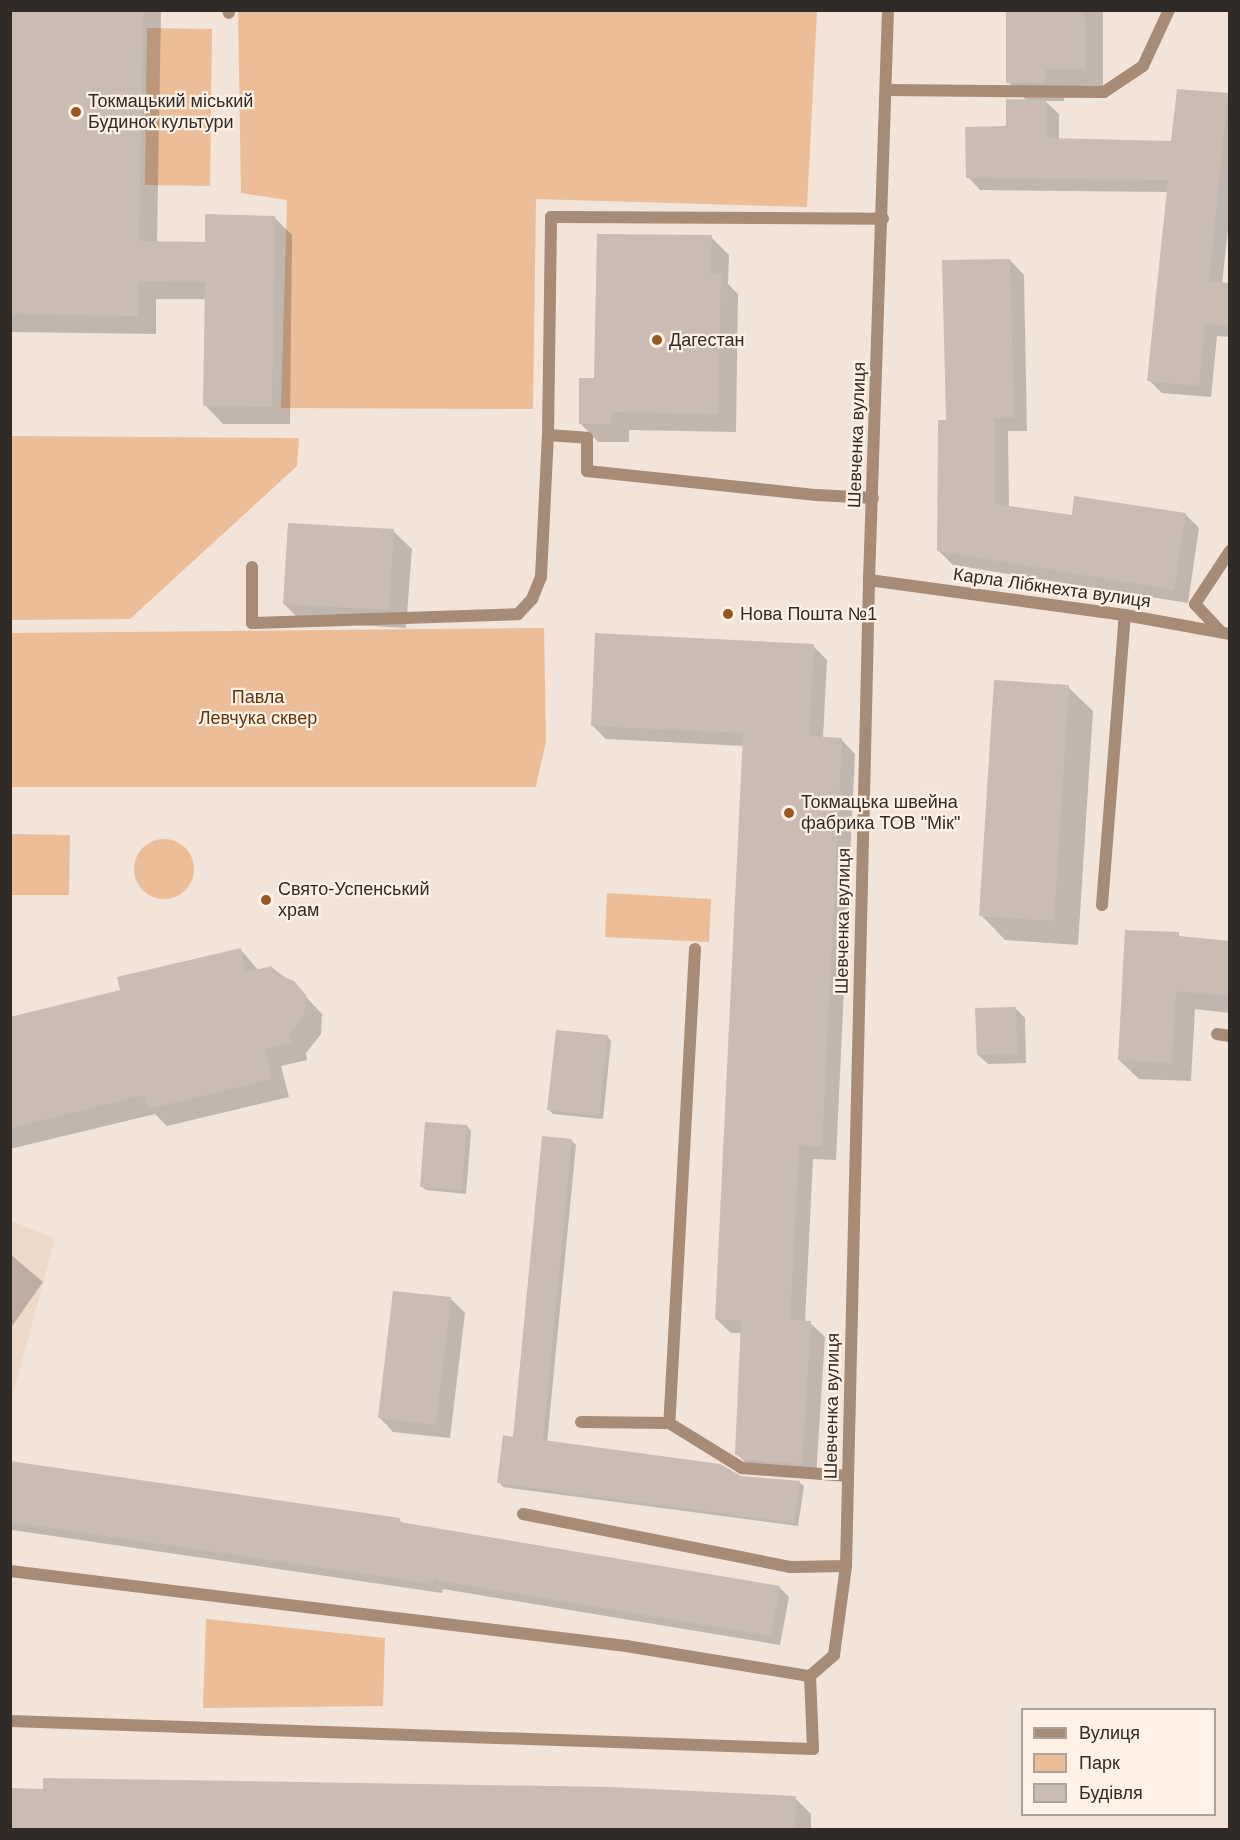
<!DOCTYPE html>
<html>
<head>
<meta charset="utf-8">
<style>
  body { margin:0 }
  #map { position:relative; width:1240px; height:1840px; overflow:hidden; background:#f2e4d9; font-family:Helvetica,sans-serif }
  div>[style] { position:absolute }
  .built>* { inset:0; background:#eed9c9 }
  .green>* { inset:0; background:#ebbd98 }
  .round { border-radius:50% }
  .shadow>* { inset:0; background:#0003 }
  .building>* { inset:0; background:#cabcb2 }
  .service>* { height:12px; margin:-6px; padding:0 6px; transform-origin:6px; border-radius:6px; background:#a68b76 }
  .pedestrian>* { height:12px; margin:-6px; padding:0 6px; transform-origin:6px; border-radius:6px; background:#a68b76 }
  .minor>* { height:12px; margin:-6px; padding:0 6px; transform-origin:6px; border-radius:6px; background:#a68b76 }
  .dots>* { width:16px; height:16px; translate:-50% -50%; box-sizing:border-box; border:3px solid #fff1e6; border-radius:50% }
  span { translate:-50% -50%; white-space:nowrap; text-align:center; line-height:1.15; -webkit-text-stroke:4.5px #fff1e6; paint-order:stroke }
  .poi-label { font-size:18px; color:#302b27 }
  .left { translate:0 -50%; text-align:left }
  .street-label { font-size:18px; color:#302b27 }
  .park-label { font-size:18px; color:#5f370f }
  .frame { position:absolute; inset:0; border:12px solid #302b27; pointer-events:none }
  .legend { position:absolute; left:1021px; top:1708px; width:195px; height:108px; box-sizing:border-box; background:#fff1e6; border:2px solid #aca29a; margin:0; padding:8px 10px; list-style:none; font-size:18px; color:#302b27 }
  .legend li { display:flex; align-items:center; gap:12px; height:30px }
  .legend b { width:30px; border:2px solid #aca29a }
</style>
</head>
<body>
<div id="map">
  <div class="built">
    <i style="clip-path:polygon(11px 1221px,55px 1238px,11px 1403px,10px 1221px)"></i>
  </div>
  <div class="green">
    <i style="clip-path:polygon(238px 11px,817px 11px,807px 207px,536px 199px,533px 409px,281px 408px,287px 200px,241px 193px)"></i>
    <i style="clip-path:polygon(147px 28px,212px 29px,210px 186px,145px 185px)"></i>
    <i style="clip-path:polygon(11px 436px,299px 438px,297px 466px,130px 619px,11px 620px)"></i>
    <i style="clip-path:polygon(544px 628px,546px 741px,536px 787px,11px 787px,11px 633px)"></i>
    <i style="clip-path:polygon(11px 834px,70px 835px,69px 895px,11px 895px)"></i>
    <i class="round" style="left:134px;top:839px;width:60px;height:60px"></i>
    <i style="clip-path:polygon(607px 893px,711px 899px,709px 942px,605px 937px)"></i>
    <i style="clip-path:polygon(206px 1619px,385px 1638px,383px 1706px,203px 1708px)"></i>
  </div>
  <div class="shadow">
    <i style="clip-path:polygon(10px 10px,161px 10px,157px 242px,206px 243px,274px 217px,292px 235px,290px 424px,223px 424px,205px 405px,206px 299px,156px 299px,156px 334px,10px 332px)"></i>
    <i style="clip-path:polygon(1007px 10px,1103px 10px,1103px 87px,1064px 87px,1064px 101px,1045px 101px,1059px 114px,1059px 139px,1173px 142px,1227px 95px,1230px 97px,1230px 212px,1222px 284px,1230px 285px,1230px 337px,1217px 336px,1211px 397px,1162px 393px,1149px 380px,1168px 192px,980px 190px,968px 177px,1027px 101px,1008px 82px)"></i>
    <i style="clip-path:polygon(711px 237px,729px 255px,728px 284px,738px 294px,736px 432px,629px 430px,629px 442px,598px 442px,580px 423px,595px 380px)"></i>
    <i style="clip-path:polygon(1010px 260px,1024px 275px,1027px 431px,1008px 431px,1009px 507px,1073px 516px,1185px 514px,1199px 528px,1188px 603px,953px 565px,938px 550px,947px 421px)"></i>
    <i style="clip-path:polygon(393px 531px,412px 549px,406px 628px,302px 622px,284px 604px)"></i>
    <i style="clip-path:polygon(813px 646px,827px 660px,823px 739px,841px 739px,855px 754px,836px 1160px,813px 1159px,805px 1323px,810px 1323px,825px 1337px,816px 1478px,751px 1468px,737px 1454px,742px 1333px,731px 1333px,716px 1319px,744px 746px,606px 739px,592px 725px)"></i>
    <i style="clip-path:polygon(1068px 687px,1093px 711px,1078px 945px,1005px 940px,981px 915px)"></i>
    <i style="clip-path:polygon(1178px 934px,1182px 938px,1230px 943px,1230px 1013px,1195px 1009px,1191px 1081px,1139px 1079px,1119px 1060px)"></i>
    <i style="clip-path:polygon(240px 949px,259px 971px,272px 968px,293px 983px,322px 1014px,321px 1034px,306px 1053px,307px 1060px,281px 1066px,289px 1097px,167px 1126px,155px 1114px,10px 1149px,10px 1018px,122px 992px)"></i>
    <i style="clip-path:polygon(1016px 1009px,1025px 1018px,1026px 1063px,988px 1064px,978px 1055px)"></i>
    <i style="clip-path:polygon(607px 1036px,611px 1041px,603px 1119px,553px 1114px,549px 1110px)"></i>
    <i style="clip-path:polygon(467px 1126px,471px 1131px,466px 1194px,426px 1190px,421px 1186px)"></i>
    <i style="clip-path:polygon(571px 1140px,576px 1145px,547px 1443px,741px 1478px,799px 1482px,804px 1486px,798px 1526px,503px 1487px,499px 1482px,514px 1438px)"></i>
    <i style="clip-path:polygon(10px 1254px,43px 1282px,10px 1329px)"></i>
    <i style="clip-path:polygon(451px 1299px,465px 1313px,450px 1438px,393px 1432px,379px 1417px)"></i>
    <i style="clip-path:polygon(10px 1467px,399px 1520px,404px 1524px,779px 1587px,789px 1597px,780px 1645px,443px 1589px,442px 1593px,12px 1530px)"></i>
    <i style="clip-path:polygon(795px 1798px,811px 1814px,811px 1830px,10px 1830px)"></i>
  </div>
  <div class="building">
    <i style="clip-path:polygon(10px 10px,143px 10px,139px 241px,205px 242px,205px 214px,275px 216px,272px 407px,203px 406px,205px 282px,138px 281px,138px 316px,10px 314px)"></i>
    <i style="clip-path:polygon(1006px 10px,1085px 10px,1086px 69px,1046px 69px,1046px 83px,1006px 83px)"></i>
    <i style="clip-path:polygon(1177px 89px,1228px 93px,1209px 281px,1230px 283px,1230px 326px,1205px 324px,1199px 386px,1147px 381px,1168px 180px,966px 178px,965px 127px,1006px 126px,1006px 99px,1046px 100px,1047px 138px,1171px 141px)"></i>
    <i style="clip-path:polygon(597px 234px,712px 235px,710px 274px,721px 274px,718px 414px,612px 412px,611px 424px,579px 424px,579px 378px,594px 378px)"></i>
    <i style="clip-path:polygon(1010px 259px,1014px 418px,995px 418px,995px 504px,1072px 515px,1074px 496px,1186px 513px,1174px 590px,937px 551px,938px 420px,946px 420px,942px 260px)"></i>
    <i style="clip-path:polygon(288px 523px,394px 529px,389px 610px,283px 604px)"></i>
    <i style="clip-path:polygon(595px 633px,814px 644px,809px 736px,842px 738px,822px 1147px,799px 1146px,790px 1320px,811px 1321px,802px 1464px,745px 1460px,735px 1454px,741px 1321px,715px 1319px,743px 733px,591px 726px)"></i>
    <i style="clip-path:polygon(994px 680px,1069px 685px,1054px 921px,979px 916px)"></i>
    <i style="clip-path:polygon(1125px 930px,1179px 932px,1179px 936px,1230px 941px,1230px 996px,1176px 991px,1172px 1063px,1118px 1060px)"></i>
    <i style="clip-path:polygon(241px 948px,246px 972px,272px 966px,274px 974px,294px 981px,306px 995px,304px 1016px,289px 1035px,291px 1043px,265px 1049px,272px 1079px,148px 1109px,145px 1095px,10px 1128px,10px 1017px,120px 990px,117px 977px)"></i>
    <i style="clip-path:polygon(1016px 1007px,1017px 1054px,977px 1055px,975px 1008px)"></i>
    <i style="clip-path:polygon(556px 1030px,608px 1035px,599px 1116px,547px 1110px)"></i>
    <i style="clip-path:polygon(425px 1122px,467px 1125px,462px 1190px,420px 1187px)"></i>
    <i style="clip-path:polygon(542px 1136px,572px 1139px,543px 1440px,720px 1464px,741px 1476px,800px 1481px,794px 1523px,497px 1483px,503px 1435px,513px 1437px)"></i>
    <i style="clip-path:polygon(393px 1291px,451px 1297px,436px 1425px,378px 1418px)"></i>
    <i style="clip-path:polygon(10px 1461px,400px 1518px,400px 1522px,780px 1586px,771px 1636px,434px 1580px,433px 1584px,10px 1522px)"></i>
    <i style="clip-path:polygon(43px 1778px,612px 1787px,796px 1796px,795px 1830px,10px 1830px,10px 1788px,43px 1789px)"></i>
  </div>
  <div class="service">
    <i style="left:228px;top:10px;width:3px;rotate:72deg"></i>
    <i style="left:886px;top:90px;width:218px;rotate:0.5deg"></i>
    <i style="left:1104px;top:92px;width:47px;rotate:-33.7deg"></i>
    <i style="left:1143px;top:66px;width:62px;rotate:-65.1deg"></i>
    <i style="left:548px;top:435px;width:218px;rotate:-89.2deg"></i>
    <i style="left:551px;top:217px;width:332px;rotate:0.3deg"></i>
    <i style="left:252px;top:567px;width:56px;rotate:90deg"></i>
    <i style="left:252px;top:623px;width:266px;rotate:-1.9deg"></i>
    <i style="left:518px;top:614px;width:21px;rotate:-47deg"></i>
    <i style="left:532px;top:599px;width:24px;rotate:-68deg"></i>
    <i style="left:541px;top:577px;width:142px;rotate:-87.2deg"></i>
    <i style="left:548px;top:435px;width:39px;rotate:4deg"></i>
    <i style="left:587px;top:438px;width:33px;rotate:90deg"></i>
    <i style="left:587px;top:471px;width:231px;rotate:6deg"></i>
    <i style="left:817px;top:495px;width:56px;rotate:3.1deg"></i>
    <i style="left:1221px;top:632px;width:38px;rotate:-133deg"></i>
    <i style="left:1195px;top:604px;width:64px;rotate:-56.6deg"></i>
    <i style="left:1102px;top:905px;width:291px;rotate:-85.5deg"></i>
    <i style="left:695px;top:949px;width:475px;rotate:93.1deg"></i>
    <i style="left:669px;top:1423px;width:86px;rotate:31.7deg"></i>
    <i style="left:742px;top:1468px;width:106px;rotate:4.3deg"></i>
    <i style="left:1217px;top:1034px;width:13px;rotate:9deg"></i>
    <i style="left:581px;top:1422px;width:88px;rotate:0.7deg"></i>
    <i style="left:523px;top:1514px;width:273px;rotate:11.2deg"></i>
    <i style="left:791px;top:1567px;width:55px;rotate:-1deg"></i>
  </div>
  <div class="pedestrian">
    <i style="left:10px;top:1571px;width:621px;rotate:6.94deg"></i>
    <i style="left:626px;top:1646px;width:186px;rotate:9.3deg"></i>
    <i style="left:810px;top:1676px;width:73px;rotate:87.6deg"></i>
    <i style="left:813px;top:1749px;width:803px;rotate:-178deg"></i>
  </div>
  <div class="minor">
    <i style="left:869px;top:580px;width:258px;rotate:7.8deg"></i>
    <i style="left:1125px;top:615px;width:107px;rotate:10.3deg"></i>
    <i style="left:810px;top:1676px;width:32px;rotate:-41deg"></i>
    <i style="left:834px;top:1655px;width:90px;rotate:-82.3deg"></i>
    <i style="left:846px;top:1566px;width:986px;rotate:-88.66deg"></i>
    <i style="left:869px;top:580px;width:570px;rotate:-88.09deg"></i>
  </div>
  <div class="dots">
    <i style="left:76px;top:112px;background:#96591d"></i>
    <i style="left:657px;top:340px;background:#96591d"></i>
    <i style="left:728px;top:614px;background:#96591d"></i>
    <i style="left:789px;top:813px;background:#96591d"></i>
    <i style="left:266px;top:900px;background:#96591d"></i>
  </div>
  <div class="poi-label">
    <span class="left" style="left:88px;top:112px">Токмацький міський<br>Будинок культури</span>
    <span class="left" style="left:669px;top:340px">Дагестан</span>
    <span class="left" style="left:740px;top:614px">Нова Пошта №1</span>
    <span class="left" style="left:801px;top:813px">Токмацька швейна<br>фабрика ТОВ "Мік"</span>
    <span class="left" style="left:278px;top:900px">Свято-Успенський<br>храм</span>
  </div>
  <div class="street-label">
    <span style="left:857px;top:435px;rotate:-88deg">Шевченка вулиця</span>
    <span style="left:1052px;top:588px;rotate:8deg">Карла Лібкнехта вулиця</span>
    <span style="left:843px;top:921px;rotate:-89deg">Шевченка вулиця</span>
    <span style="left:832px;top:1406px;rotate:-89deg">Шевченка вулиця</span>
  </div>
  <div class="park-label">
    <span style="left:258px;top:708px">Павла<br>Левчука сквер</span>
  </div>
  <div class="frame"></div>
  <ul class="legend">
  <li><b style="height:8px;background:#a68b76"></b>Вулиця</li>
  <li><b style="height:16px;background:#ebbd98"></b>Парк</li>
  <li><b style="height:16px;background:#cabcb2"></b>Будівля</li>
  </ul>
</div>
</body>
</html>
